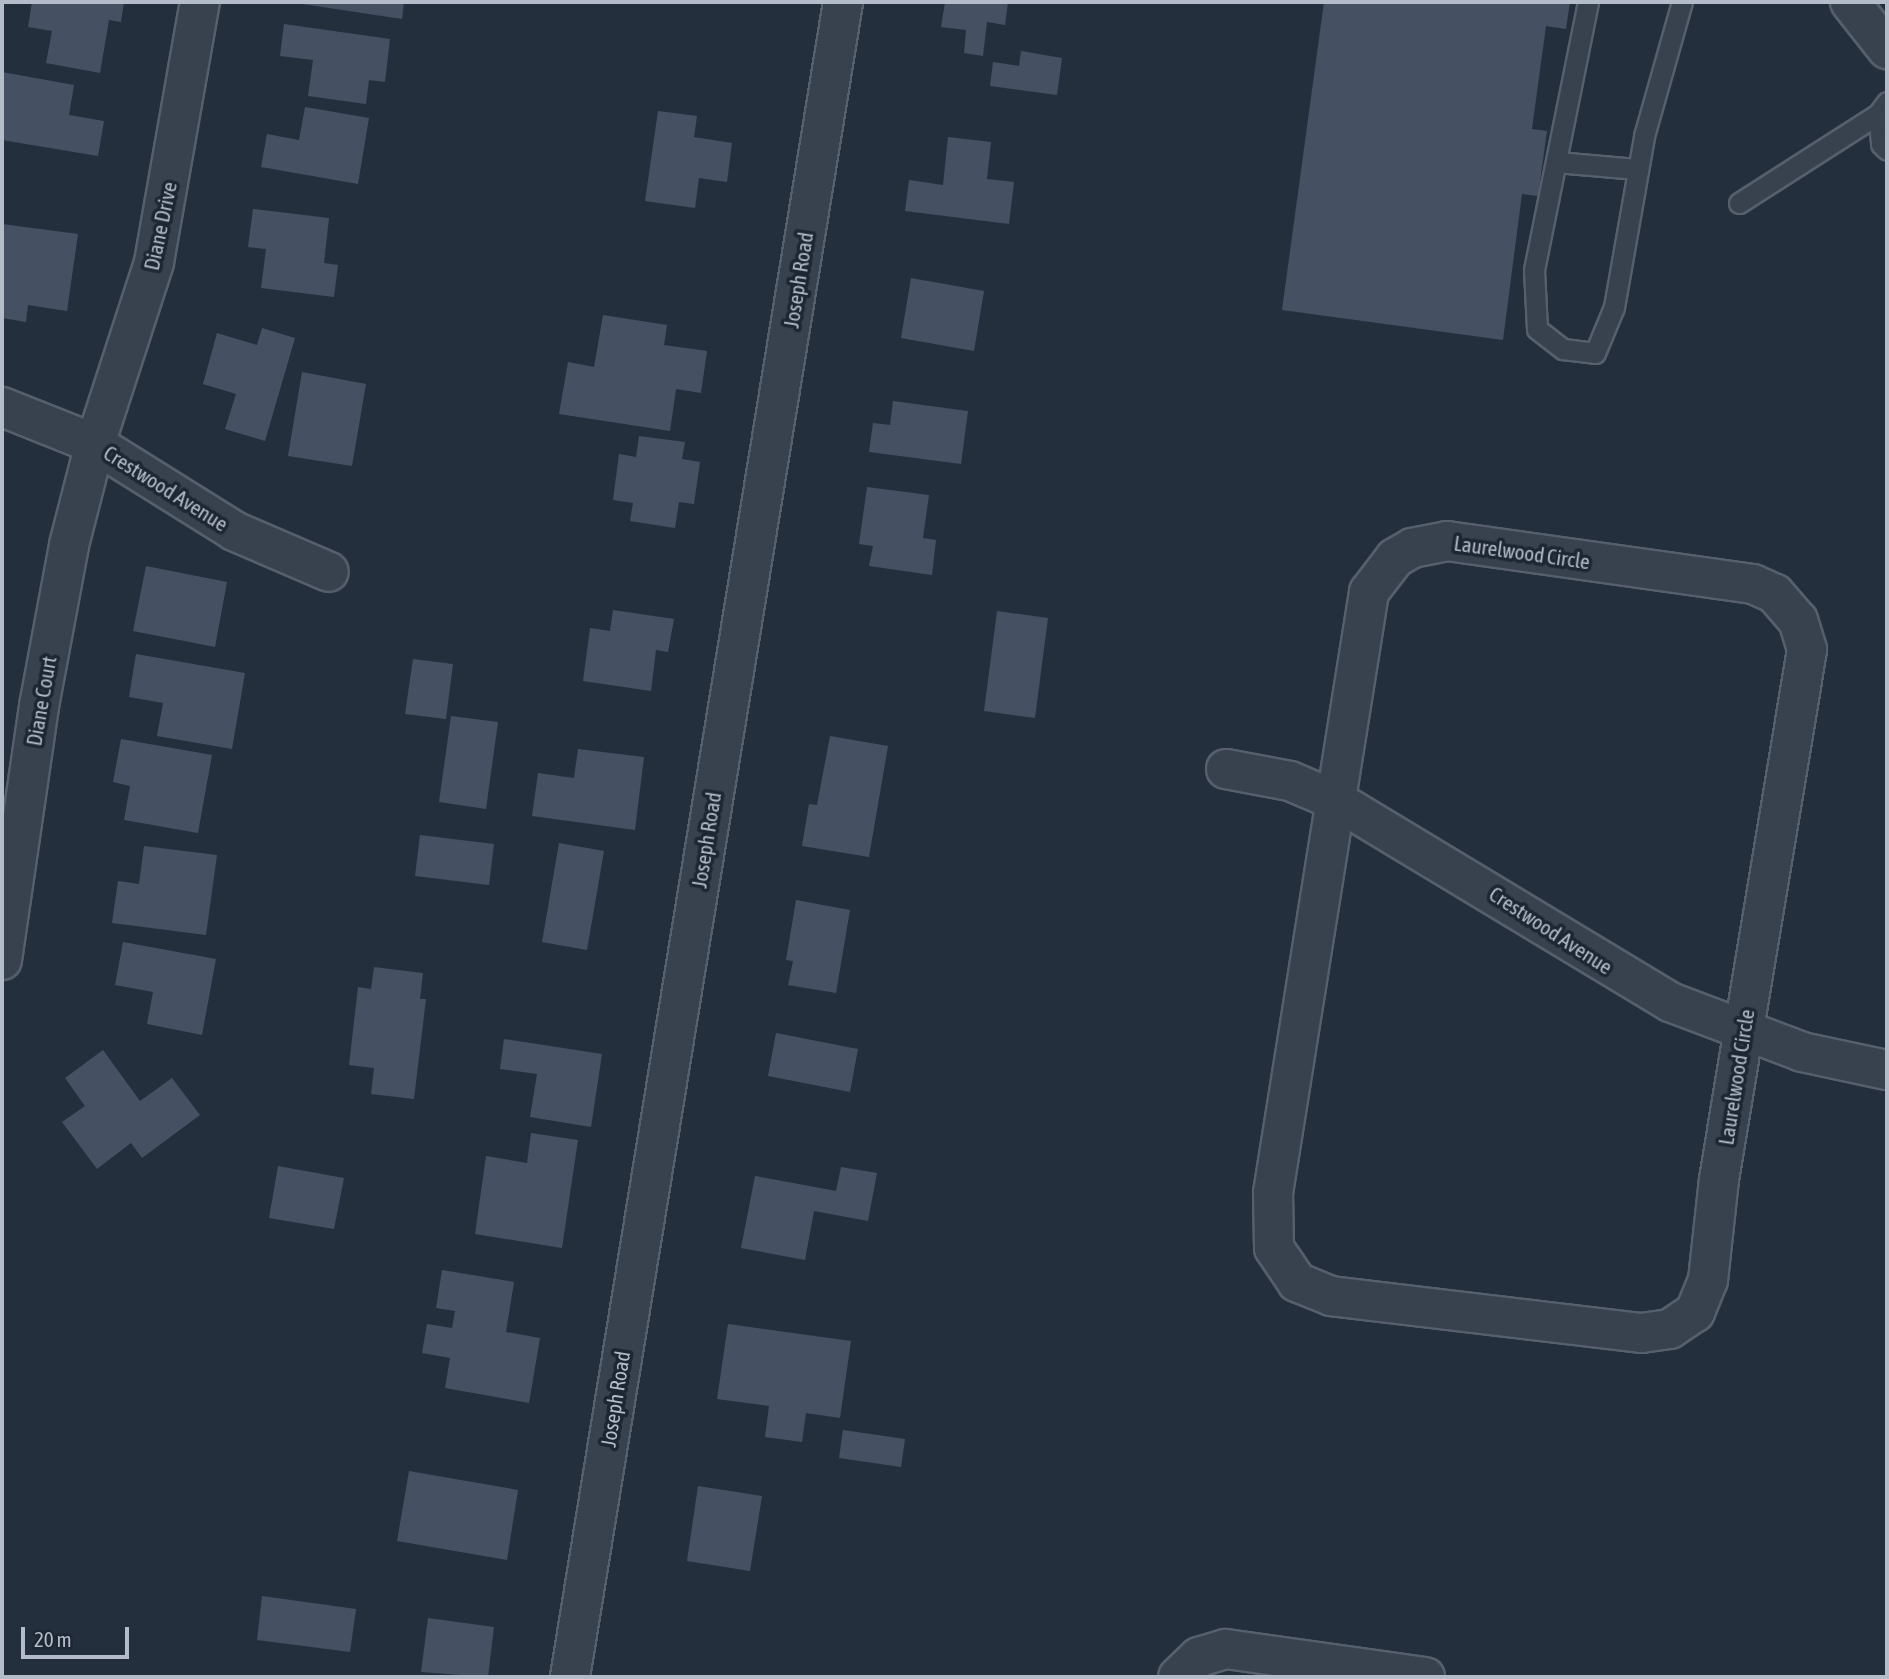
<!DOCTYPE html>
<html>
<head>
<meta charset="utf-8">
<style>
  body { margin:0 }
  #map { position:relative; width:1889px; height:1679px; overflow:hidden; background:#242f3e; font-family:"Asap Condensed",sans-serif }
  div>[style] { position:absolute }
  .building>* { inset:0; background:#455162 }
  .roads { filter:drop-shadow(2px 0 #565f6c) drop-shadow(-2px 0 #565f6c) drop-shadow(0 2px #565f6c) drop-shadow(0 -2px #565f6c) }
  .lane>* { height:19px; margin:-9.5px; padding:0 9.5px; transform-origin:9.5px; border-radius:9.5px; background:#38414e }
  .street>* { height:38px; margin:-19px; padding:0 19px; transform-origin:19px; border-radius:19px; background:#38414e }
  span { translate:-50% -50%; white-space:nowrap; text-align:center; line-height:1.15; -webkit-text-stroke:7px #1d2633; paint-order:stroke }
  .street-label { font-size:21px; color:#b4bcc9 }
  .frame { position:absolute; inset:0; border:4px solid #b4bcc9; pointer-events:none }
  .scale { position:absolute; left:21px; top:1627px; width:108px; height:32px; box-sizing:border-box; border:4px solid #b4bcc9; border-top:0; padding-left:9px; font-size:21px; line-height:24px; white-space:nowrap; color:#b4bcc9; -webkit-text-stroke:5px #1d2633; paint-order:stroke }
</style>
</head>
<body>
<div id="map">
  <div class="building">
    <i style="clip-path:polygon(32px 2px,124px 2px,121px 22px,109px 20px,100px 73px,46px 63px,52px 31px,28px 27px)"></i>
    <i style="clip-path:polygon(289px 2px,404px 2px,402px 19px)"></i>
    <i style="clip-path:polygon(945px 2px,1008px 2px,1005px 25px,987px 22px,983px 56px,964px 53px,966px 30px,941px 27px)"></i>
    <i style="clip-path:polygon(1324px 2px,1570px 2px,1566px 29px,1546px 26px,1532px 129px,1547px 131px,1538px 196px,1522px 194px,1503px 340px,1282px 310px)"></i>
    <i style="clip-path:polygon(284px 24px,390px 39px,385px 82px,369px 80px,366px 104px,308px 96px,313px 60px,280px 56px)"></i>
    <i style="clip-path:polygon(1021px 51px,1062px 58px,1057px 95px,990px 86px,993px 62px,1019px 66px)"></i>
    <i style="clip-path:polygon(2px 72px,74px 85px,69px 115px,104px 121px,98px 156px,2px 140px)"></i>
    <i style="clip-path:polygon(305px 107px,369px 118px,358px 184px,261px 167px,267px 134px,299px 140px)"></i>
    <i style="clip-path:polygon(658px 111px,697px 116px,694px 137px,732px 143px,727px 182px,699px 178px,695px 208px,645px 201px)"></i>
    <i style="clip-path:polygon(948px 137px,991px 142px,987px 179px,1014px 182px,1009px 224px,905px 211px,909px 180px,943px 185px)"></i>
    <i style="clip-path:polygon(253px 209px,329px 218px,324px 263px,338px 265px,334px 297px,261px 288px,266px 249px,248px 247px)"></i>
    <i style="clip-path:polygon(2px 224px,78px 234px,67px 311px,28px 305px,26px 322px,2px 318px)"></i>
    <i style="clip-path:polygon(911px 278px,984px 291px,974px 351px,901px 338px)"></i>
    <i style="clip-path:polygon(603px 315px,667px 325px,664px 345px,707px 351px,701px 393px,676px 389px,670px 431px,559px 414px,568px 362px,594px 367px)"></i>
    <i style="clip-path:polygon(262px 328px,295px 338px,265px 441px,225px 429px,236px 394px,203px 384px,217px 333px,257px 345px)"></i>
    <i style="clip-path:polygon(302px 372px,366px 384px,352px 466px,288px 456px)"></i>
    <i style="clip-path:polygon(893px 401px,968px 411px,961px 464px,869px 452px,873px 423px,890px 425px)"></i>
    <i style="clip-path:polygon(639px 436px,685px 442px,682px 459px,700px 462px,694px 504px,679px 502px,675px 528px,630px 521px,633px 503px,613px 500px,619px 454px,636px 457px)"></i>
    <i style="clip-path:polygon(867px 487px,929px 495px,923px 538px,936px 540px,932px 575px,869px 566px,873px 546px,859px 544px)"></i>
    <i style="clip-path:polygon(146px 566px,227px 582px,215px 647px,133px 631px)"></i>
    <i style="clip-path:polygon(613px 610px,674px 619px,668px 652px,656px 650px,651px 691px,583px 681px,590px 628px,610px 631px)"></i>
    <i style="clip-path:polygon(997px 611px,1048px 618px,1035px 718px,984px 711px)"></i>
    <i style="clip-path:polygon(136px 654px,245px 673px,232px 749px,157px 736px,163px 703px,129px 697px)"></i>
    <i style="clip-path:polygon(413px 659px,453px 664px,446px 719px,405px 714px)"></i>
    <i style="clip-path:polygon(451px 716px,498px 722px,486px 809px,439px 802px)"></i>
    <i style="clip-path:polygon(830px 736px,888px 746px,869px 857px,802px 846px,809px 804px,817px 805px)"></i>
    <i style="clip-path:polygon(121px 739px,212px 755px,198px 833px,124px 820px,130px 786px,113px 782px)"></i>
    <i style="clip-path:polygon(578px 749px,644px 757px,635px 830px,532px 816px,538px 773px,574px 778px)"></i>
    <i style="clip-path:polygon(420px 835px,494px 844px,489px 885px,415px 876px)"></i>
    <i style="clip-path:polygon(559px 843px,604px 851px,587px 950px,542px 942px)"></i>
    <i style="clip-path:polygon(144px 846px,217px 855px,206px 935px,112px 923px,118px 881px,139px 884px)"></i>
    <i style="clip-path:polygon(796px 900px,850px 910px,836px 993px,788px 985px,793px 961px,786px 960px)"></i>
    <i style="clip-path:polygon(123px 942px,216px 959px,202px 1035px,147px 1024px,153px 992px,115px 985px)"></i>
    <i style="clip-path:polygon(374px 967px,423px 973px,420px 999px,426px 999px,414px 1099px,371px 1094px,374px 1068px,349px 1065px,358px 987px,371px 989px)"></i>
    <i style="clip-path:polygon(776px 1033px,858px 1049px,850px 1092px,768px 1076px)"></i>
    <i style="clip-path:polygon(504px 1039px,602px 1054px,591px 1127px,530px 1117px,537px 1074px,500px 1069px)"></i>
    <i style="clip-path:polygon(103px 1050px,140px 1101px,172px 1078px,200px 1115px,142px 1158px,131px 1143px,97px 1169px,62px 1122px,85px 1106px,65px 1078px)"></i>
    <i style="clip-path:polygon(531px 1133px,578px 1140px,562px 1248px,475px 1234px,486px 1156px,527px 1163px)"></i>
    <i style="clip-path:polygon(278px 1166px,344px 1178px,334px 1229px,269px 1218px)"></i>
    <i style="clip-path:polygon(841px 1167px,877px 1173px,868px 1221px,814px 1211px,805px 1260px,741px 1248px,755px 1176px,836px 1191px)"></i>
    <i style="clip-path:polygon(442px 1270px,514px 1282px,506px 1332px,540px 1338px,529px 1403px,445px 1388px,450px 1358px,422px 1353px,427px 1324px,452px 1328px,455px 1311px,436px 1308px)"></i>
    <i style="clip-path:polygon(728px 1324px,851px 1341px,840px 1418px,806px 1413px,802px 1442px,765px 1437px,769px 1406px,717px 1399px)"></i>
    <i style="clip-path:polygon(843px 1430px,905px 1439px,901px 1467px,839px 1458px)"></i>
    <i style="clip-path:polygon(409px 1471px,518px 1490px,507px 1560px,397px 1541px)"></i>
    <i style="clip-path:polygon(698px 1486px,762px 1496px,750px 1571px,687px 1561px)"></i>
    <i style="clip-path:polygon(262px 1596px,356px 1609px,350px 1652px,257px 1640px)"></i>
    <i style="clip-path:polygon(428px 1618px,494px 1627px,488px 1677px,421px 1672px)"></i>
  </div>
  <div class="roads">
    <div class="lane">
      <i style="left:1588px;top:2px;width:273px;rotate:101.4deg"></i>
      <i style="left:1534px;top:270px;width:59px;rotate:87.1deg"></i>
      <i style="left:1537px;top:329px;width:33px;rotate:38deg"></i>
      <i style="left:1563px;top:349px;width:32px;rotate:7deg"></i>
      <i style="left:1595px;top:353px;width:50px;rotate:-67.6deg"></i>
      <i style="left:1614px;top:307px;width:174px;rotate:-80deg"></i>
      <i style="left:1644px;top:136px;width:139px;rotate:-74.2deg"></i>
      <i style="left:1887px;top:102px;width:15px;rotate:127deg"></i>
      <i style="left:1878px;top:114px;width:30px;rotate:84deg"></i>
      <i style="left:1881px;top:144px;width:8px;rotate:45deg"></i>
      <i style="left:1556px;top:162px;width:81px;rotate:4.9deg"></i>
      <i style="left:1739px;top:203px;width:165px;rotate:-32.6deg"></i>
    </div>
    <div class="street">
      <i style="left:1850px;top:2px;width:60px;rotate:51.8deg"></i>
      <i style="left:2px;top:407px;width:100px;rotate:21.7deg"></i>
      <i style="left:95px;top:444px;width:164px;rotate:32deg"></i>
      <i style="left:234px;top:531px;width:103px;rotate:23.3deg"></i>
      <i style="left:1447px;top:541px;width:309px;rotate:8deg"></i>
      <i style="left:1753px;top:584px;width:24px;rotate:24deg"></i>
      <i style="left:1775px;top:594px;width:35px;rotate:49deg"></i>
      <i style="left:1798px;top:620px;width:31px;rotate:73deg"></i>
      <i style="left:1807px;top:650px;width:536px;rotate:99.44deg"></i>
      <i style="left:1719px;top:1179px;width:102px;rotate:96.2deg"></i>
      <i style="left:1708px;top:1280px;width:35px;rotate:112deg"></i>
      <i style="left:1695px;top:1312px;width:30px;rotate:146deg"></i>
      <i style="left:1670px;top:1329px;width:29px;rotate:172deg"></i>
      <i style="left:1641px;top:1333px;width:312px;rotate:-173.2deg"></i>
      <i style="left:1331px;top:1296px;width:37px;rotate:-158deg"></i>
      <i style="left:1297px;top:1282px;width:41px;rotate:-124.1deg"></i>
      <i style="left:1274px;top:1248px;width:55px;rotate:-91deg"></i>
      <i style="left:1273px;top:1193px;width:609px;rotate:-80.92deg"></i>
      <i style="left:1369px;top:592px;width:43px;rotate:-52.6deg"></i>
      <i style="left:1395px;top:558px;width:20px;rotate:-30deg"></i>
      <i style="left:1412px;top:548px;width:36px;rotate:-11deg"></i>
      <i style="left:1226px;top:769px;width:65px;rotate:10.6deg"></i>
      <i style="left:1290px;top:781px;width:51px;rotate:23.1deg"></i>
      <i style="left:1337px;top:801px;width:389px;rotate:31.1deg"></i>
      <i style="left:1670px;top:1002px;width:141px;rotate:20.7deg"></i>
      <i style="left:1802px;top:1052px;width:87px;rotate:12deg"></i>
      <i style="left:2px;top:960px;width:257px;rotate:-81.7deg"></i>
      <i style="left:39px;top:706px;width:164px;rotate:-79.4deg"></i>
      <i style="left:69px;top:545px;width:104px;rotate:-75.6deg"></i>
      <i style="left:95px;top:444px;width:191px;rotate:-72deg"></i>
      <i style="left:154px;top:262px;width:264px;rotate:-80deg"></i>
      <i style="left:570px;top:1677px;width:1697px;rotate:-80.74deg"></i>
      <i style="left:1178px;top:1677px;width:29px;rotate:-44deg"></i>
      <i style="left:1199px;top:1657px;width:28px;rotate:-17deg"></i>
      <i style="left:1226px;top:1649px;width:201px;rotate:8deg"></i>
    </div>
  </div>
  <div class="street-label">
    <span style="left:160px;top:226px;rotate:-78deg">Diane Drive</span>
    <span style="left:798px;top:280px;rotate:-81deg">Joseph Road</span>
    <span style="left:166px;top:488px;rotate:32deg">Crestwood Avenue</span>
    <span style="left:1522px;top:552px;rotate:8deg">Laurelwood Circle</span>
    <span style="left:41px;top:701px;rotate:-80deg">Diane Court</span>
    <span style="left:706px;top:840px;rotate:-81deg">Joseph Road</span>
    <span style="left:1551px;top:930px;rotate:33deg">Crestwood Avenue</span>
    <span style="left:1736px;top:1077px;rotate:-81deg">Laurelwood Circle</span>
    <span style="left:615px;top:1399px;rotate:-81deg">Joseph Road</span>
  </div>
  <div class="frame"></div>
  <div class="scale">20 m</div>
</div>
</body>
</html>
